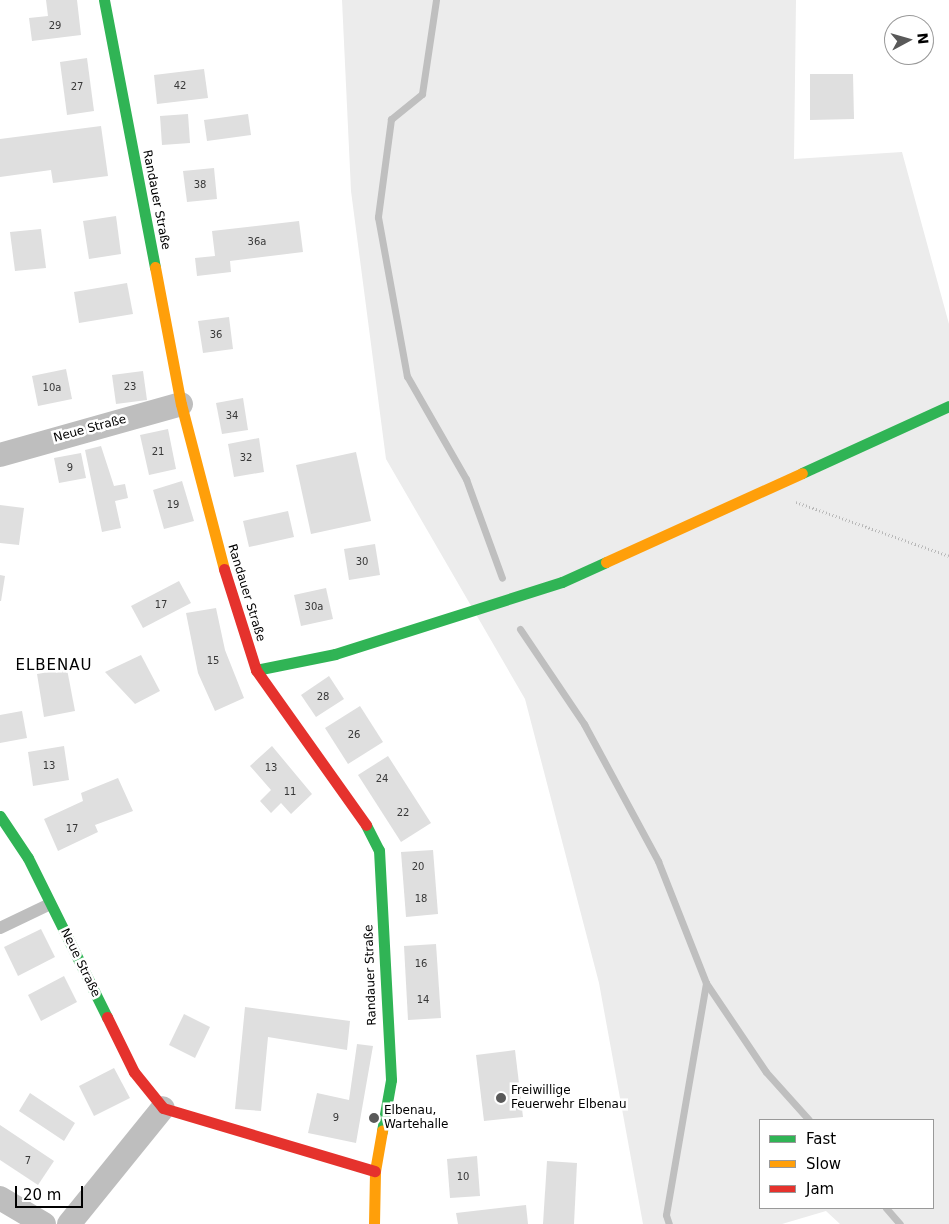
<!DOCTYPE html>
<html>
<head>
<meta charset="utf-8">
<style>
  body { margin:0 }
  #map { position:relative; width:949px; height:1224px; overflow:hidden; background:#fff; font-family:"DejaVu Sans",sans-serif }
  div>[style] { position:absolute }
  .green>* { inset:0; background:#ececec }
  .stream>* { height:7px; margin:-3.5px; padding:0 3.5px; transform-origin:3.5px; border-radius:3.5px; background:#bfbfbf }
  .building>* { inset:0; background:#dfdfdf }
  .path>* { height:3px; margin-top:-1.5px; transform-origin:0; background:repeating-linear-gradient(90deg,#b9b9b9 0 1px,transparent 0 3.5px) }
  .lane>* { height:12px; margin:-6px; padding:0 6px; transform-origin:6px; border-radius:6px; background:#bebebe }
  .street>* { height:24px; margin:-12px; padding:0 12px; transform-origin:12px; border-radius:12px; background:#bebebe }
  .fast>* { height:11px; margin:-5.5px; padding:0 5.5px; transform-origin:5.5px; border-radius:5.5px; background:#30b455 }
  .slow>* { height:11px; margin:-5.5px; padding:0 5.5px; transform-origin:5.5px; border-radius:5.5px; background:#ff9f0a }
  .jam>* { height:11px; margin:-5.5px; padding:0 5.5px; transform-origin:5.5px; border-radius:5.5px; background:#e5322d }
  .dots>* { width:14px; height:14px; translate:-50% -50%; box-sizing:border-box; border:2px solid #fff; border-radius:50% }
  span { translate:-50% -50%; white-space:nowrap; text-align:center; line-height:1.15; -webkit-text-stroke:5px #fff; paint-order:stroke }
  .number-label { font-size:10px; color:#383838 }
  .number-label span { -webkit-text-stroke-width:0 }
  .street-label { font-size:12px; color:#000 }
  .poi-label { font-size:12px; color:#000 }
  .left { translate:0 -50%; text-align:left }
  .quarter-label { font-size:15px; color:#000; letter-spacing:1px }
  .legend { position:absolute; left:759px; top:1119px; width:175px; height:90px; box-sizing:border-box; background:#fff; border:1px solid #999; margin:0; padding:6px 9px; list-style:none; font-size:15px; color:#000 }
  .legend li { display:flex; align-items:center; gap:10px; height:25px }
  .legend b { width:25px; border:1px solid #999 }
  .north { position:absolute; left:884px; top:15px; width:50px; height:50px; box-sizing:border-box; background:#fff; border:1px solid #999; border-radius:50%; rotate:84deg; font-size:14px; font-weight:700; line-height:20px; text-align:center; color:#000 }
  .north::after { content:''; display:block; margin:auto; width:18px; height:22px; background:#595959; clip-path:polygon(50% 0,100% 100%,50% 72%,0 100%) }
  .scale { position:absolute; left:15px; top:1186px; width:68px; height:22px; box-sizing:border-box; border:2px solid #000; border-top:0; padding-left:6px; font-size:15px; line-height:18px; white-space:nowrap; color:#000; -webkit-text-stroke:4px #fff; paint-order:stroke }
</style>
</head>
<body>
<div id="map">
  <div class="green">
    <i style="clip-path:polygon(evenodd,342px 0,796px 0,794px 159px,902px 152px,949px 324px,949px 1224px,840px 1224px,826px 1211px,782px 1224px,643px 1224px,599px 983px,525px 699px,386px 459px,351px 191px,342px 0,760px 1120px,933px 1120px,933px 1208px,760px 1208px,760px 1120px)"></i>
  </div>
  <div class="stream">
    <i style="left:436px;top:0;width:95px;rotate:98.5deg"></i>
    <i style="left:422px;top:94px;width:40px;rotate:141deg"></i>
    <i style="left:391px;top:119px;width:99px;rotate:97.6deg"></i>
    <i style="left:378px;top:217px;width:162px;rotate:79.7deg"></i>
    <i style="left:407px;top:376px;width:119px;rotate:60.2deg"></i>
    <i style="left:466px;top:479px;width:105px;rotate:70deg"></i>
    <i style="left:520px;top:629px;width:115px;rotate:56deg"></i>
    <i style="left:584px;top:724px;width:156px;rotate:61.6deg"></i>
    <i style="left:658px;top:861px;width:131px;rotate:68.5deg"></i>
    <i style="left:706px;top:983px;width:235px;rotate:99.8deg"></i>
    <i style="left:666px;top:1215px;width:9px;rotate:72deg"></i>
    <i style="left:706px;top:983px;width:107px;rotate:56deg"></i>
    <i style="left:766px;top:1072px;width:64px;rotate:48.1deg"></i>
    <i style="left:886px;top:1208px;width:21px;rotate:49deg"></i>
  </div>
  <div class="building">
    <i style="clip-path:polygon(46px 0,77px 0,81px 35px,32px 41px,29px 18px,48px 16px)"></i>
    <i style="clip-path:polygon(87px 58px,94px 111px,67px 115px,60px 62px)"></i>
    <i style="clip-path:polygon(204px 69px,208px 98px,157px 104px,154px 75px)"></i>
    <i style="clip-path:polygon(810px 74px,853px 74px,854px 119px,810px 120px)"></i>
    <i style="clip-path:polygon(188px 114px,190px 143px,162px 145px,160px 116px)"></i>
    <i style="clip-path:polygon(248px 114px,251px 135px,207px 141px,204px 120px)"></i>
    <i style="clip-path:polygon(101px 126px,108px 176px,53px 183px,51px 170px,0 177px,0 139px)"></i>
    <i style="clip-path:polygon(214px 168px,217px 199px,187px 202px,183px 171px)"></i>
    <i style="clip-path:polygon(116px 216px,121px 254px,89px 259px,83px 221px)"></i>
    <i style="clip-path:polygon(299px 221px,303px 252px,230px 261px,231px 272px,197px 276px,195px 258px,215px 256px,212px 231px)"></i>
    <i style="clip-path:polygon(41px 229px,46px 268px,15px 271px,10px 232px)"></i>
    <i style="clip-path:polygon(127px 283px,133px 314px,79px 323px,74px 292px)"></i>
    <i style="clip-path:polygon(229px 317px,233px 349px,203px 353px,198px 321px)"></i>
    <i style="clip-path:polygon(66px 369px,72px 399px,38px 406px,32px 376px)"></i>
    <i style="clip-path:polygon(143px 371px,147px 400px,116px 404px,112px 375px)"></i>
    <i style="clip-path:polygon(243px 398px,248px 430px,222px 434px,216px 403px)"></i>
    <i style="clip-path:polygon(168px 429px,176px 469px,149px 475px,140px 435px)"></i>
    <i style="clip-path:polygon(259px 438px,264px 472px,234px 477px,228px 444px)"></i>
    <i style="clip-path:polygon(101px 446px,114px 486px,125px 484px,128px 498px,115px 501px,121px 528px,102px 532px,85px 450px)"></i>
    <i style="clip-path:polygon(356px 452px,371px 521px,311px 534px,296px 465px)"></i>
    <i style="clip-path:polygon(81px 453px,86px 478px,59px 483px,54px 458px)"></i>
    <i style="clip-path:polygon(182px 481px,194px 521px,164px 529px,153px 490px)"></i>
    <i style="clip-path:polygon(0 505px,24px 508px,19px 545px,0 543px)"></i>
    <i style="clip-path:polygon(288px 511px,294px 537px,249px 547px,243px 521px)"></i>
    <i style="clip-path:polygon(375px 544px,380px 575px,349px 580px,344px 549px)"></i>
    <i style="clip-path:polygon(0 575px,5px 576px,1px 601px,0 601px)"></i>
    <i style="clip-path:polygon(179px 581px,191px 603px,143px 628px,131px 606px)"></i>
    <i style="clip-path:polygon(326px 588px,333px 619px,301px 626px,294px 595px)"></i>
    <i style="clip-path:polygon(216px 608px,225px 650px,244px 698px,215px 711px,198px 673px,186px 613px)"></i>
    <i style="clip-path:polygon(141px 655px,160px 691px,135px 704px,105px 672px)"></i>
    <i style="clip-path:polygon(67px 669px,75px 711px,44px 717px,37px 674px)"></i>
    <i style="clip-path:polygon(329px 676px,344px 699px,316px 717px,301px 695px)"></i>
    <i style="clip-path:polygon(360px 706px,383px 742px,348px 764px,325px 728px)"></i>
    <i style="clip-path:polygon(22px 711px,27px 738px,0 743px,0 715px)"></i>
    <i style="clip-path:polygon(64px 746px,69px 780px,33px 786px,28px 752px)"></i>
    <i style="clip-path:polygon(272px 746px,312px 794px,291px 814px,281px 803px,271px 813px,260px 801px,271px 790px,250px 766px)"></i>
    <i style="clip-path:polygon(388px 756px,431px 823px,401px 842px,358px 775px)"></i>
    <i style="clip-path:polygon(118px 778px,133px 811px,95px 825px,98px 832px,58px 851px,44px 819px,83px 801px,81px 793px)"></i>
    <i style="clip-path:polygon(433px 850px,438px 914px,406px 917px,401px 852px)"></i>
    <i style="clip-path:polygon(41px 929px,55px 957px,18px 976px,4px 947px)"></i>
    <i style="clip-path:polygon(436px 944px,441px 1018px,408px 1020px,404px 946px)"></i>
    <i style="clip-path:polygon(64px 976px,77px 1002px,41px 1021px,28px 995px)"></i>
    <i style="clip-path:polygon(245px 1007px,350px 1021px,347px 1050px,268px 1037px,261px 1111px,235px 1109px)"></i>
    <i style="clip-path:polygon(184px 1014px,210px 1027px,195px 1058px,169px 1045px)"></i>
    <i style="clip-path:polygon(357px 1044px,373px 1046px,356px 1143px,308px 1133px,317px 1093px,349px 1100px)"></i>
    <i style="clip-path:polygon(515px 1050px,523px 1117px,484px 1121px,476px 1055px)"></i>
    <i style="clip-path:polygon(114px 1068px,130px 1098px,94px 1116px,79px 1086px)"></i>
    <i style="clip-path:polygon(30px 1093px,75px 1123px,64px 1141px,19px 1111px)"></i>
    <i style="clip-path:polygon(0 1125px,54px 1161px,38px 1185px,0 1160px)"></i>
    <i style="clip-path:polygon(477px 1156px,480px 1196px,450px 1198px,447px 1159px)"></i>
    <i style="clip-path:polygon(547px 1161px,577px 1163px,574px 1224px,543px 1224px)"></i>
    <i style="clip-path:polygon(526px 1205px,528px 1224px,458px 1224px,456px 1213px)"></i>
  </div>
  <div class="path">
    <i style="left:796px;top:502px;width:162px;rotate:19.4deg"></i>
  </div>
  <div class="lane">
    <i style="left:0;top:928px;width:55px;rotate:-25.6deg"></i>
  </div>
  <div class="street">
    <i style="left:0;top:455px;width:188px;rotate:-15.7deg"></i>
    <i style="left:0;top:1198px;width:51px;rotate:30.6deg"></i>
    <i style="left:69px;top:1224px;width:149px;rotate:-51deg"></i>
  </div>
  <div class="fast">
    <i style="left:104px;top:0;width:272px;rotate:79.2deg"></i>
    <i style="left:802px;top:473px;width:162px;rotate:-24.5deg"></i>
    <i style="left:256px;top:670px;width:81px;rotate:-11.4deg"></i>
    <i style="left:335px;top:654px;width:238px;rotate:-17.6deg"></i>
    <i style="left:562px;top:582px;width:48px;rotate:-24.4deg"></i>
    <i style="left:0;top:816px;width:50px;rotate:56.3deg"></i>
    <i style="left:28px;top:858px;width:178px;rotate:63.6deg"></i>
    <i style="left:366px;top:825px;width:28px;rotate:63deg"></i>
    <i style="left:379px;top:850px;width:230px;rotate:87deg"></i>
    <i style="left:391px;top:1080px;width:52px;rotate:100deg"></i>
  </div>
  <div class="slow">
    <i style="left:155px;top:267px;width:139px;rotate:79.3deg"></i>
    <i style="left:181px;top:404px;width:171px;rotate:75.4deg"></i>
    <i style="left:606px;top:562px;width:215px;rotate:-24.4deg"></i>
    <i style="left:374px;top:1224px;width:53px;rotate:-88.9deg"></i>
    <i style="left:375px;top:1171px;width:41px;rotate:-80.1deg"></i>
  </div>
  <div class="jam">
    <i style="left:224px;top:569px;width:106px;rotate:72.4deg"></i>
    <i style="left:256px;top:670px;width:190px;rotate:54.6deg"></i>
    <i style="left:107px;top:1017px;width:61px;rotate:63.9deg"></i>
    <i style="left:134px;top:1072px;width:46px;rotate:51.1deg"></i>
    <i style="left:163px;top:1108px;width:221px;rotate:16.6deg"></i>
  </div>
  <div class="dots">
    <i style="left:501px;top:1098px;background:#595959"></i>
    <i style="left:374px;top:1118px;background:#595959"></i>
  </div>
  <div class="number-label">
    <span style="left:55px;top:26px">29</span>
    <span style="left:180px;top:86px">42</span>
    <span style="left:77px;top:87px">27</span>
    <span style="left:200px;top:185px">38</span>
    <span style="left:257px;top:242px">36a</span>
    <span style="left:216px;top:335px">36</span>
    <span style="left:130px;top:387px">23</span>
    <span style="left:52px;top:388px">10a</span>
    <span style="left:232px;top:416px">34</span>
    <span style="left:158px;top:452px">21</span>
    <span style="left:246px;top:458px">32</span>
    <span style="left:70px;top:468px">9</span>
    <span style="left:173px;top:505px">19</span>
    <span style="left:362px;top:562px">30</span>
    <span style="left:161px;top:605px">17</span>
    <span style="left:314px;top:607px">30a</span>
    <span style="left:213px;top:661px">15</span>
    <span style="left:323px;top:697px">28</span>
    <span style="left:354px;top:735px">26</span>
    <span style="left:49px;top:766px">13</span>
    <span style="left:271px;top:768px">13</span>
    <span style="left:382px;top:779px">24</span>
    <span style="left:290px;top:792px">11</span>
    <span style="left:403px;top:813px">22</span>
    <span style="left:72px;top:829px">17</span>
    <span style="left:418px;top:867px">20</span>
    <span style="left:421px;top:899px">18</span>
    <span style="left:421px;top:964px">16</span>
    <span style="left:423px;top:1000px">14</span>
    <span style="left:336px;top:1118px">9</span>
    <span style="left:28px;top:1161px">7</span>
    <span style="left:463px;top:1177px">10</span>
  </div>
  <div class="street-label">
    <span style="left:156px;top:200px;rotate:79deg">Randauer Straße</span>
    <span style="left:90px;top:429px;rotate:-15deg">Neue Straße</span>
    <span style="left:246px;top:593px;rotate:73deg">Randauer Straße</span>
    <span style="left:80px;top:963px;rotate:64deg">Neue Straße</span>
    <span style="left:371px;top:975px;rotate:-92deg">Randauer Straße</span>
  </div>
  <div class="poi-label">
    <span class="left" style="left:511px;top:1098px">Freiwillige<br>Feuerwehr Elbenau</span>
    <span class="left" style="left:384px;top:1118px">Elbenau,<br>Wartehalle</span>
  </div>
  <div class="quarter-label">
    <span style="left:54px;top:666px">ELBENAU</span>
  </div>
  <ul class="legend">
  <li><b style="height:6px;background:#30b455"></b>Fast</li>
  <li><b style="height:6px;background:#ff9f0a"></b>Slow</li>
  <li><b style="height:6px;background:#e5322d"></b>Jam</li>
  </ul>
  <div class="north">N</div>
  <div class="scale">20 m</div>
</div>
</body>
</html>
